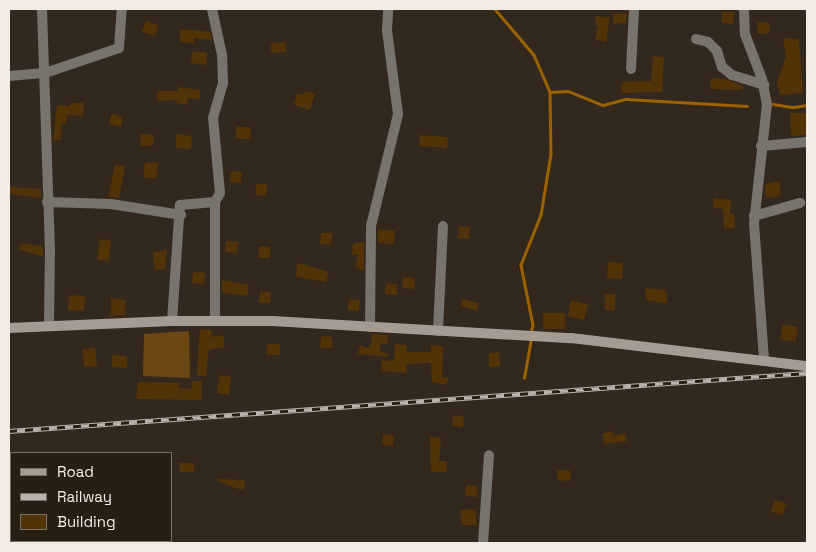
<!DOCTYPE html>
<html>
<head>
<meta charset="utf-8">
<style>
  body { margin:0 }
  #map { position:relative; width:816px; height:552px; overflow:hidden; background:#32281e; font-family:"Space Grotesk",sans-serif }
  div>[style] { position:absolute }
  .green>* { inset:0; background:#6c4613 }
  .stream>* { height:2.5px; margin:-1.25px; padding:0 1.25px; transform-origin:1.25px; border-radius:1.25px; background:#9c6202 }
  .building>* { inset:0; background:#523307 }
  .street>* { height:10px; margin:-5px; padding:0 5px; transform-origin:5px; border-radius:5px; background:#78736d }
  .secondary>* { height:10px; margin:-5px; padding:0 5px; transform-origin:5px; border-radius:5px; background:#a49c93 }
  .rail>* { height:4.5px; margin-top:-2.25px; transform-origin:0; background:repeating-linear-gradient(90deg,#281f14 0 8px,#bab3ab 0 16px); box-sizing:border-box; border-block:1px solid #bab3ab }
  span { translate:-50% -50%; white-space:nowrap; text-align:center; line-height:1.15; -webkit-text-stroke:4px #281f14; paint-order:stroke }
  .frame { position:absolute; inset:0; border:10px solid #f1ebe4; pointer-events:none }
  .legend { position:absolute; left:10px; top:452px; width:162px; height:90px; box-sizing:border-box; background:#281f14; border:1px solid #787167; margin:0; padding:6px 9px; list-style:none; font-size:15px; color:#f1ebe4 }
  .legend li { display:flex; align-items:center; gap:10px; height:25px }
  .legend b { width:25px; border:1px solid #787167 }
</style>
</head>
<body>
<div id="map">
  <div class="green">
    <i style="clip-path:polygon(189px 331px,190px 378px,143px 376px,144px 334px)"></i>
  </div>
  <div class="stream">
    <i style="left:495px;top:9px;width:60px;rotate:49.7deg"></i>
    <i style="left:534px;top:55px;width:40px;rotate:66.6deg"></i>
    <i style="left:550px;top:92px;width:62px;rotate:89.1deg"></i>
    <i style="left:551px;top:154px;width:62px;rotate:99.3deg"></i>
    <i style="left:541px;top:215px;width:54px;rotate:111.8deg"></i>
    <i style="left:521px;top:265px;width:61px;rotate:78.7deg"></i>
    <i style="left:533px;top:325px;width:9px;rotate:103deg"></i>
    <i style="left:550px;top:92px;width:18px;rotate:-3deg"></i>
    <i style="left:568px;top:91px;width:38px;rotate:22deg"></i>
    <i style="left:603px;top:105px;width:24px;rotate:-15deg"></i>
    <i style="left:626px;top:99px;width:121px;rotate:3.3deg"></i>
    <i style="left:773px;top:104px;width:20px;rotate:9deg"></i>
    <i style="left:793px;top:107px;width:14px;rotate:-8deg"></i>
    <i style="left:524px;top:378px;width:40px;rotate:-80deg"></i>
  </div>
  <div class="building">
    <i style="clip-path:polygon(722px 12px,734px 12px,733px 24px,722px 23px)"></i>
    <i style="clip-path:polygon(627px 13px,626px 23px,613px 24px,613px 14px)"></i>
    <i style="clip-path:polygon(596px 16px,610px 18px,606px 42px,595px 40px,598px 26px,595px 25px)"></i>
    <i style="clip-path:polygon(146px 21px,158px 25px,155px 36px,142px 32px)"></i>
    <i style="clip-path:polygon(758px 22px,770px 23px,769px 34px,757px 33px)"></i>
    <i style="clip-path:polygon(180px 29px,210px 32px,212px 40px,194px 38px,194px 43px,180px 42px)"></i>
    <i style="clip-path:polygon(783px 38px,799px 39px,803px 93px,780px 95px,777px 81px,786px 57px)"></i>
    <i style="clip-path:polygon(285px 42px,286px 52px,271px 53px,271px 43px)"></i>
    <i style="clip-path:polygon(192px 51px,207px 53px,206px 65px,191px 63px)"></i>
    <i style="clip-path:polygon(653px 56px,664px 57px,662px 92px,621px 93px,622px 82px,651px 81px)"></i>
    <i style="clip-path:polygon(711px 78px,726px 79px,743px 86px,742px 90px,710px 89px)"></i>
    <i style="clip-path:polygon(178px 87px,200px 90px,200px 99px,188px 98px,187px 105px,176px 103px,177px 100px,157px 101px,157px 91px,178px 91px)"></i>
    <i style="clip-path:polygon(305px 91px,315px 94px,310px 110px,294px 105px,297px 93px,304px 95px)"></i>
    <i style="clip-path:polygon(70px 103px,84px 103px,83px 116px,67px 115px,66px 124px,61px 123px,61px 140px,53px 140px,57px 105px,70px 106px)"></i>
    <i style="clip-path:polygon(790px 113px,807px 113px,807px 135px,791px 136px)"></i>
    <i style="clip-path:polygon(111px 114px,123px 117px,121px 127px,109px 124px)"></i>
    <i style="clip-path:polygon(236px 127px,250px 127px,251px 139px,236px 139px)"></i>
    <i style="clip-path:polygon(141px 134px,154px 135px,153px 146px,140px 146px)"></i>
    <i style="clip-path:polygon(176px 134px,192px 136px,191px 149px,176px 148px)"></i>
    <i style="clip-path:polygon(420px 135px,448px 137px,447px 148px,419px 146px)"></i>
    <i style="clip-path:polygon(145px 162px,158px 163px,156px 179px,143px 177px)"></i>
    <i style="clip-path:polygon(115px 165px,125px 166px,119px 198px,108px 197px)"></i>
    <i style="clip-path:polygon(231px 171px,242px 172px,241px 183px,230px 182px)"></i>
    <i style="clip-path:polygon(779px 181px,781px 195px,766px 198px,765px 184px)"></i>
    <i style="clip-path:polygon(256px 184px,267px 184px,266px 196px,255px 195px)"></i>
    <i style="clip-path:polygon(9px 187px,41px 189px,41px 198px,9px 194px)"></i>
    <i style="clip-path:polygon(714px 198px,731px 200px,730px 215px,734px 214px,735px 228px,724px 229px,723px 209px,713px 208px)"></i>
    <i style="clip-path:polygon(459px 227px,470px 227px,469px 239px,458px 238px)"></i>
    <i style="clip-path:polygon(378px 229px,395px 231px,394px 244px,378px 243px)"></i>
    <i style="clip-path:polygon(321px 233px,332px 233px,331px 245px,320px 244px)"></i>
    <i style="clip-path:polygon(100px 239px,111px 240px,109px 261px,97px 260px)"></i>
    <i style="clip-path:polygon(226px 241px,238px 242px,237px 253px,225px 252px)"></i>
    <i style="clip-path:polygon(360px 242px,364px 243px,364px 270px,355px 268px,358px 255px,352px 255px,353px 244px)"></i>
    <i style="clip-path:polygon(21px 243px,43px 247px,43px 256px,19px 250px)"></i>
    <i style="clip-path:polygon(259px 246px,270px 247px,270px 258px,258px 258px)"></i>
    <i style="clip-path:polygon(167px 250px,165px 269px,155px 270px,153px 252px)"></i>
    <i style="clip-path:polygon(608px 262px,623px 263px,622px 279px,607px 278px)"></i>
    <i style="clip-path:polygon(297px 263px,329px 272px,326px 282px,296px 277px)"></i>
    <i style="clip-path:polygon(193px 272px,205px 273px,204px 284px,192px 283px)"></i>
    <i style="clip-path:polygon(403px 277px,415px 278px,414px 289px,402px 288px)"></i>
    <i style="clip-path:polygon(222px 280px,249px 285px,248px 296px,222px 292px)"></i>
    <i style="clip-path:polygon(386px 283px,397px 284px,397px 295px,385px 294px)"></i>
    <i style="clip-path:polygon(645px 288px,666px 290px,667px 303px,646px 300px)"></i>
    <i style="clip-path:polygon(260px 291px,271px 292px,270px 303px,259px 303px)"></i>
    <i style="clip-path:polygon(605px 294px,615px 294px,615px 310px,605px 310px)"></i>
    <i style="clip-path:polygon(69px 295px,85px 296px,84px 311px,68px 310px)"></i>
    <i style="clip-path:polygon(111px 298px,125px 300px,125px 315px,111px 316px)"></i>
    <i style="clip-path:polygon(349px 299px,360px 300px,359px 311px,348px 310px)"></i>
    <i style="clip-path:polygon(462px 299px,479px 303px,477px 311px,461px 306px)"></i>
    <i style="clip-path:polygon(571px 300px,588px 304px,584px 320px,568px 316px)"></i>
    <i style="clip-path:polygon(543px 313px,565px 313px,565px 329px,543px 329px)"></i>
    <i style="clip-path:polygon(783px 324px,798px 327px,795px 342px,780px 339px)"></i>
    <i style="clip-path:polygon(200px 329px,212px 330px,211px 337px,223px 335px,225px 347px,209px 350px,206px 376px,197px 376px)"></i>
    <i style="clip-path:polygon(372px 334px,388px 335px,387px 344px,380px 343px,380px 351px,388px 354px,387px 357px,358px 354px,360px 345px,368px 348px,371px 344px)"></i>
    <i style="clip-path:polygon(321px 336px,332px 337px,332px 348px,320px 348px)"></i>
    <i style="clip-path:polygon(267px 344px,280px 344px,280px 355px,267px 355px)"></i>
    <i style="clip-path:polygon(395px 344px,407px 345px,406px 352px,431px 352px,431px 345px,443px 346px,442px 377px,448px 378px,447px 385px,432px 382px,431px 363px,407px 364px,406px 373px,381px 371px,382px 360px,394px 361px)"></i>
    <i style="clip-path:polygon(95px 348px,97px 366px,84px 367px,82px 349px)"></i>
    <i style="clip-path:polygon(499px 352px,500px 366px,489px 367px,489px 353px)"></i>
    <i style="clip-path:polygon(112px 355px,127px 356px,127px 368px,112px 367px)"></i>
    <i style="clip-path:polygon(220px 375px,231px 376px,229px 395px,217px 393px)"></i>
    <i style="clip-path:polygon(193px 381px,202px 381px,201px 400px,136px 399px,138px 382px,179px 383px,179px 388px,192px 389px)"></i>
    <i style="clip-path:polygon(453px 415px,464px 416px,463px 427px,452px 426px)"></i>
    <i style="clip-path:polygon(612px 431px,613px 436px,625px 433px,627px 441px,605px 444px,602px 434px)"></i>
    <i style="clip-path:polygon(383px 434px,394px 435px,393px 446px,382px 445px)"></i>
    <i style="clip-path:polygon(430px 437px,441px 438px,439px 461px,447px 461px,446px 472px,431px 472px)"></i>
    <i style="clip-path:polygon(179px 463px,194px 463px,194px 472px,180px 472px)"></i>
    <i style="clip-path:polygon(558px 470px,571px 471px,570px 481px,557px 480px)"></i>
    <i style="clip-path:polygon(214px 479px,245px 480px,244px 489px,238px 489px)"></i>
    <i style="clip-path:polygon(466px 485px,477px 486px,477px 497px,465px 496px)"></i>
    <i style="clip-path:polygon(774px 500px,786px 503px,783px 515px,771px 512px)"></i>
    <i style="clip-path:polygon(475px 509px,477px 525px,462px 525px,460px 510px)"></i>
  </div>
  <div class="street">
    <i style="left:42px;top:9px;width:241px;rotate:88.1deg"></i>
    <i style="left:50px;top:250px;width:76px;rotate:90.8deg"></i>
    <i style="left:744px;top:9px;width:25px;rotate:88deg"></i>
    <i style="left:745px;top:34px;width:48px;rotate:69.3deg"></i>
    <i style="left:762px;top:79px;width:25px;rotate:79deg"></i>
    <i style="left:767px;top:104px;width:120px;rotate:96.2deg"></i>
    <i style="left:754px;top:223px;width:136px;rotate:85.8deg"></i>
    <i style="left:696px;top:39px;width:12px;rotate:14deg"></i>
    <i style="left:708px;top:42px;width:13px;rotate:45deg"></i>
    <i style="left:717px;top:51px;width:17px;rotate:73deg"></i>
    <i style="left:722px;top:67px;width:13px;rotate:39deg"></i>
    <i style="left:732px;top:75px;width:34px;rotate:17deg"></i>
    <i style="left:631px;top:69px;width:60px;rotate:-87.1deg"></i>
    <i style="left:9px;top:76px;width:36px;rotate:-5deg"></i>
    <i style="left:45px;top:73px;width:78px;rotate:-18.7deg"></i>
    <i style="left:119px;top:48px;width:39px;rotate:-86deg"></i>
    <i style="left:761px;top:146px;width:46px;rotate:-5deg"></i>
    <i style="left:47px;top:202px;width:64px;rotate:1.8deg"></i>
    <i style="left:111px;top:204px;width:71px;rotate:8.9deg"></i>
    <i style="left:754px;top:216px;width:48px;rotate:-15.8deg"></i>
    <i style="left:172px;top:321px;width:116px;rotate:-86.1deg"></i>
    <i style="left:180px;top:205px;width:35px;rotate:-5deg"></i>
    <i style="left:215px;top:202px;width:10px;rotate:-61deg"></i>
    <i style="left:220px;top:193px;width:75px;rotate:-95.3deg"></i>
    <i style="left:213px;top:118px;width:37px;rotate:-74deg"></i>
    <i style="left:223px;top:82px;width:27px;rotate:-92deg"></i>
    <i style="left:222px;top:55px;width:47px;rotate:-102.3deg"></i>
    <i style="left:215px;top:321px;width:119px;rotate:-90deg"></i>
    <i style="left:370px;top:327px;width:101px;rotate:-89.4deg"></i>
    <i style="left:371px;top:226px;width:115px;rotate:-76.4deg"></i>
    <i style="left:398px;top:114px;width:84px;rotate:-97.5deg"></i>
    <i style="left:387px;top:31px;width:22px;rotate:-87deg"></i>
    <i style="left:438px;top:331px;width:105px;rotate:-87.3deg"></i>
    <i style="left:483px;top:543px;width:88px;rotate:-86.1deg"></i>
  </div>
  <div class="secondary">
    <i style="left:9px;top:328px;width:163px;rotate:-2.5deg"></i>
    <i style="left:172px;top:321px;width:100px"></i>
    <i style="left:272px;top:321px;width:299px;rotate:3.3deg"></i>
    <i style="left:571px;top:338px;width:238px;rotate:6.8deg"></i>
  </div>
  <div class="rail">
    <i style="left:9px;top:431px;width:800px;rotate:-4.16deg"></i>
  </div>
  <div class="frame"></div>
  <ul class="legend">
  <li><b style="height:6px;background:#a49c93"></b>Road</li>
  <li><b style="height:6px;background:#bab3ab"></b>Railway</li>
  <li><b style="height:14px;background:#523307"></b>Building</li>
  </ul>
</div>
</body>
</html>
